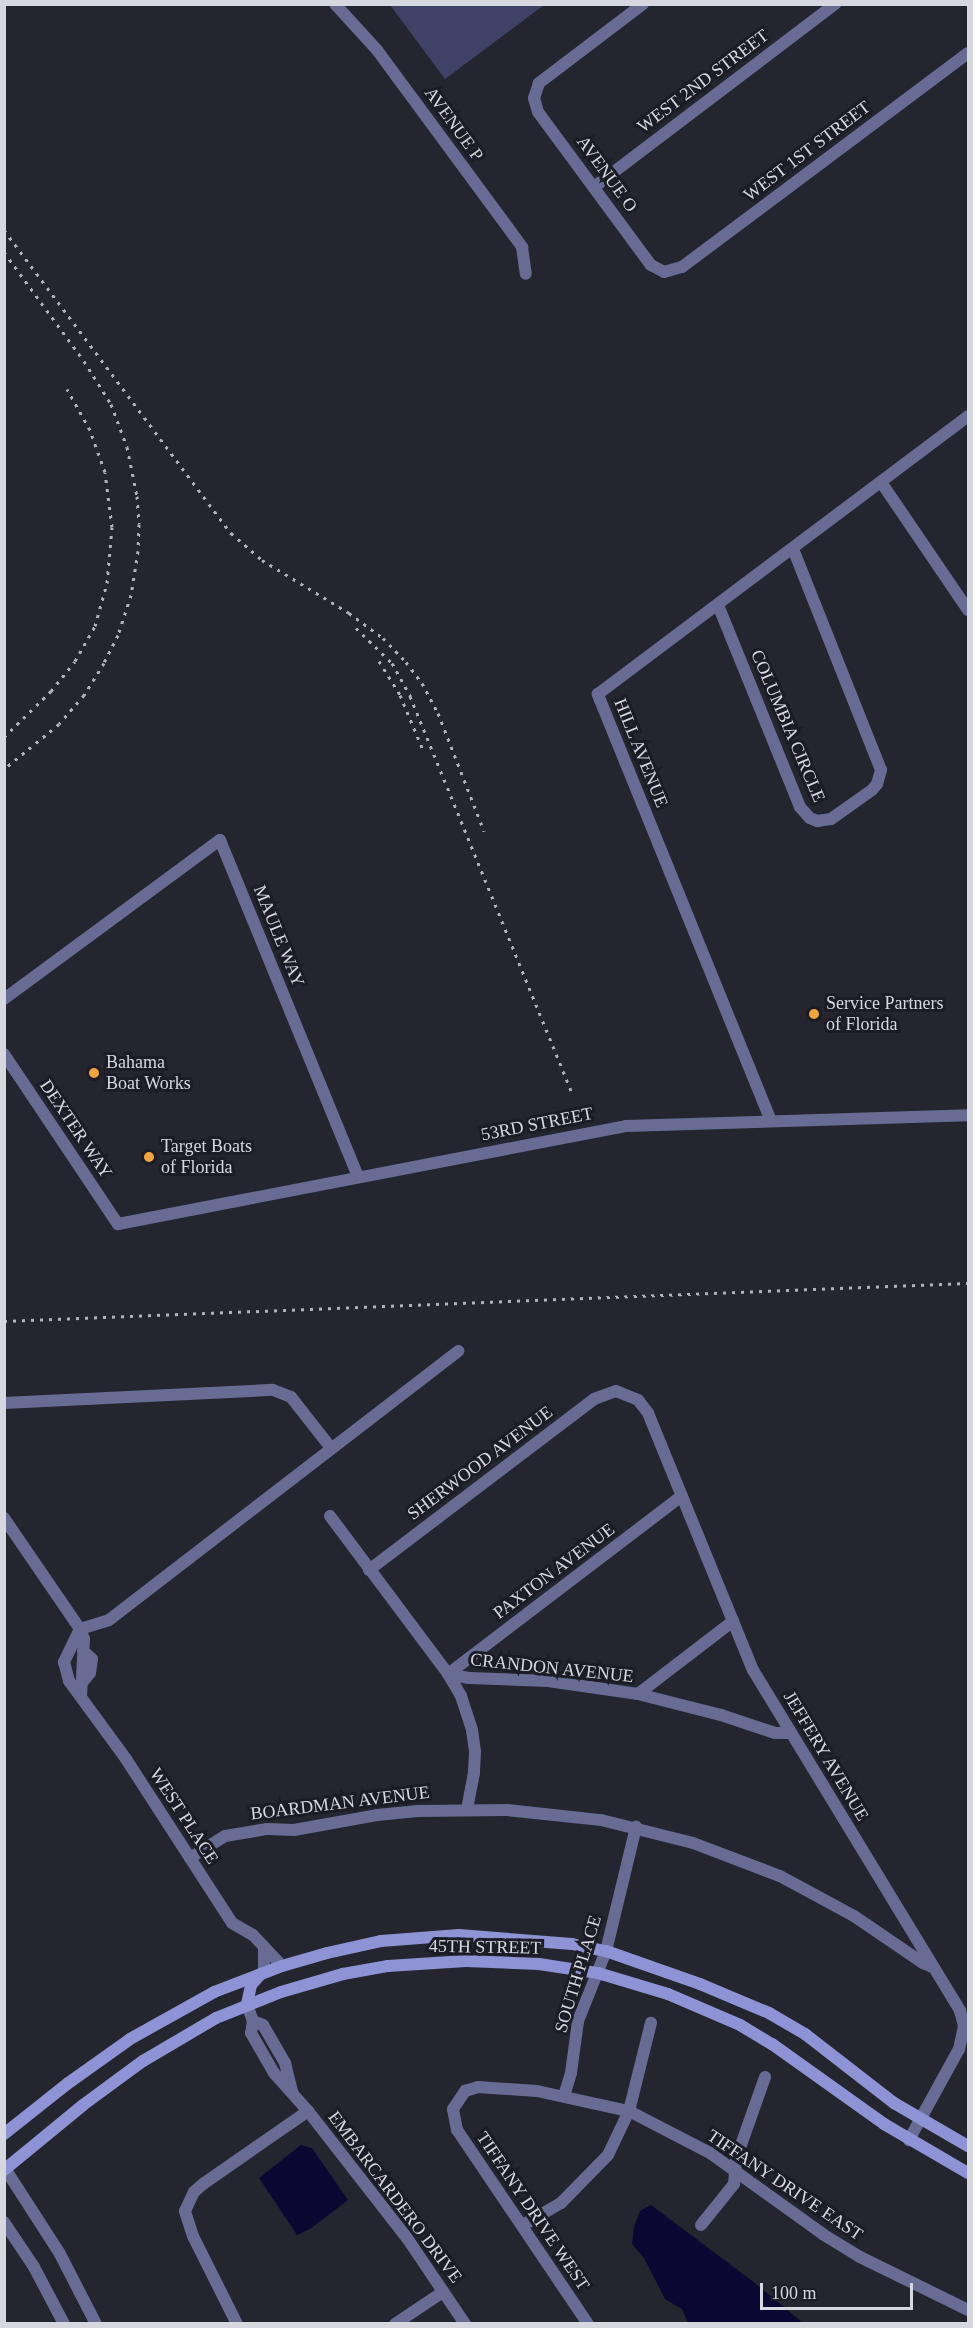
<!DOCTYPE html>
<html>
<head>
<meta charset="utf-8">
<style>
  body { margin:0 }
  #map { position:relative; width:973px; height:2328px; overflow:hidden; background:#24252f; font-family:Georgia,serif }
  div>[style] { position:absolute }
  .green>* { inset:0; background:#3f4266 }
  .water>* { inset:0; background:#0c0732 }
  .minor>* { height:12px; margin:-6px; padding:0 6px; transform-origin:6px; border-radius:6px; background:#686c94 }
  .tertiary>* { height:12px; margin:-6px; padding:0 6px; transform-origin:6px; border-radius:6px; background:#686c94 }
  .secondary>* { height:12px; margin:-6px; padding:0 6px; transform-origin:6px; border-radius:6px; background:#8d93d4 }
  .rail>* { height:3px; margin-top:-1.5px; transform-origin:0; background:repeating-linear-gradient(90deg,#b1b2ba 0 3px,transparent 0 9px) }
  .dots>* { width:16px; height:16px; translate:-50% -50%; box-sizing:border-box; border:3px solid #1b1c25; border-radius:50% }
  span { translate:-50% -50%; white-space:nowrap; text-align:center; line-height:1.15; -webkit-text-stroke:6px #1b1c25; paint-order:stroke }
  .street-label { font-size:18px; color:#d7d8df }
  .poi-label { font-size:18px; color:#d7d8df }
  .left { translate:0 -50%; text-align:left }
  .frame { position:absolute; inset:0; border:6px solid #d7d8df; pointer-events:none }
  .scale { position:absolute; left:760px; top:2283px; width:153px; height:27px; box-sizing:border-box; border:3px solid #d7d8df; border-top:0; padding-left:8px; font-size:18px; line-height:21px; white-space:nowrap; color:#d7d8df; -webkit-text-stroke:4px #1b1c25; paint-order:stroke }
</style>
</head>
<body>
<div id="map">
  <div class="green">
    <i style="clip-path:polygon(390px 5px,544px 5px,445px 79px)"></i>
  </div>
  <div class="water">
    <i style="clip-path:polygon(301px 2145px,312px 2148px,348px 2200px,310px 2229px,297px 2235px,259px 2178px)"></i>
    <i style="clip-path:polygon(651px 2205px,751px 2280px,803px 2323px,688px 2323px,682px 2309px,665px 2299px,644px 2258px,632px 2244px,634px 2227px,640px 2211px)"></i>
  </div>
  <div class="minor">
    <i style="left:335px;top:4px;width:62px;rotate:47.6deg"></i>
    <i style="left:377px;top:50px;width:245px;rotate:53.6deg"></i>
    <i style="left:522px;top:247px;width:27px;rotate:82deg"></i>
    <i style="left:643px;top:4px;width:131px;rotate:142.8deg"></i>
    <i style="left:539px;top:83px;width:16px;rotate:108deg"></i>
    <i style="left:534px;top:98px;width:15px;rotate:74deg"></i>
    <i style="left:538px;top:112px;width:190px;rotate:53.6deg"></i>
    <i style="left:651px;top:265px;width:15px;rotate:28deg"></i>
    <i style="left:664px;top:272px;width:19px;rotate:-16deg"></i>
    <i style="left:682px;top:267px;width:357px;rotate:-36.8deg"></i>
    <i style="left:594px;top:187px;width:303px;rotate:-37.2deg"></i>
    <i style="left:881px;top:482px;width:155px;rotate:55.8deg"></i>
    <i style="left:718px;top:605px;width:218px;rotate:67.9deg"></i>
    <i style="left:800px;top:807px;width:15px;rotate:48deg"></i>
    <i style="left:810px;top:818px;width:8px;rotate:23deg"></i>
    <i style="left:817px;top:821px;width:14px;rotate:-8deg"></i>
    <i style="left:831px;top:819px;width:50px;rotate:-35.3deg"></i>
    <i style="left:872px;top:790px;width:8px;rotate:-50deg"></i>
    <i style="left:877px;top:784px;width:15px;rotate:-74deg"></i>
    <i style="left:881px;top:770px;width:238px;rotate:-111.7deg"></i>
    <i style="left:4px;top:999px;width:268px;rotate:-36.4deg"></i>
    <i style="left:220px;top:840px;width:364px;rotate:67.7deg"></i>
    <i style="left:4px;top:1054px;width:205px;rotate:56.2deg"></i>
    <i style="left:118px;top:1224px;width:517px;rotate:-10.92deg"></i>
    <i style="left:626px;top:1126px;width:342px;rotate:-1.8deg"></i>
    <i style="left:771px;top:1121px;width:461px;rotate:-112.1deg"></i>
    <i style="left:598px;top:694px;width:463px;rotate:-36.9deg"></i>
    <i style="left:4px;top:1403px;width:269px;rotate:-2.8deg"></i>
    <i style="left:273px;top:1390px;width:19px;rotate:21deg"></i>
    <i style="left:291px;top:1397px;width:65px;rotate:51.9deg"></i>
    <i style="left:330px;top:1516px;width:197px;rotate:53.2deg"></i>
    <i style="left:448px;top:1674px;width:26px;rotate:59deg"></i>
    <i style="left:461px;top:1696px;width:36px;rotate:72deg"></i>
    <i style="left:472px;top:1730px;width:22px;rotate:82deg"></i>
    <i style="left:475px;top:1752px;width:21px;rotate:93deg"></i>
    <i style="left:474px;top:1773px;width:36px;rotate:101deg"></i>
    <i style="left:4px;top:1518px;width:135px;rotate:55.6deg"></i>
    <i style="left:80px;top:1629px;width:11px;rotate:68deg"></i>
    <i style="left:84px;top:1639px;width:57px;rotate:93deg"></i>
    <i style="left:369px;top:1570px;width:283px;rotate:-37.2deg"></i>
    <i style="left:594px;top:1399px;width:23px;rotate:-20deg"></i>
    <i style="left:616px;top:1391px;width:24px;rotate:22deg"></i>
    <i style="left:638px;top:1400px;width:16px;rotate:52deg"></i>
    <i style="left:648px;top:1413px;width:278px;rotate:67.8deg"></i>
    <i style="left:753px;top:1670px;width:399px;rotate:58.7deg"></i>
    <i style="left:960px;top:2011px;width:16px;rotate:75deg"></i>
    <i style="left:964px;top:2026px;width:24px;rotate:102deg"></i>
    <i style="left:959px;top:2049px;width:104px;rotate:118.8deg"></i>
    <i style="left:80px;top:1629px;width:30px;rotate:-17deg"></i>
    <i style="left:109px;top:1620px;width:441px;rotate:-37.6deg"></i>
    <i style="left:80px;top:1629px;width:37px;rotate:116deg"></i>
    <i style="left:64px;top:1662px;width:20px;rotate:75deg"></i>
    <i style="left:69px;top:1681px;width:97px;rotate:53.8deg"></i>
    <i style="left:126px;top:1759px;width:195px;rotate:57.1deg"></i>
    <i style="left:232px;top:1923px;width:24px;rotate:30deg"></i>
    <i style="left:253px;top:1935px;width:42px;rotate:46.9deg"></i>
    <i style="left:448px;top:1674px;width:21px;rotate:11deg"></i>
    <i style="left:469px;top:1678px;width:79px;rotate:2.2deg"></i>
    <i style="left:548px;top:1681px;width:91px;rotate:8.2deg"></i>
    <i style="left:638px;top:1694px;width:86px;rotate:14.2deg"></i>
    <i style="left:721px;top:1715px;width:57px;rotate:18.4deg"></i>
    <i style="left:775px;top:1733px;width:16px"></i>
    <i style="left:448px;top:1674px;width:294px;rotate:-37.3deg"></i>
    <i style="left:81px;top:1684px;width:14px;rotate:-51deg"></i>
    <i style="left:90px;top:1673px;width:14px;rotate:-82deg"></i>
    <i style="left:92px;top:1659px;width:12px;rotate:-138deg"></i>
    <i style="left:638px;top:1694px;width:120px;rotate:-37.5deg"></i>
    <i style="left:190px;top:1858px;width:41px;rotate:-32.2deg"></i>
    <i style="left:225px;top:1836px;width:43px;rotate:-9.5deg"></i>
    <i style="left:267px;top:1829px;width:27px;rotate:2deg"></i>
    <i style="left:294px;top:1830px;width:84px;rotate:-10.2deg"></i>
    <i style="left:377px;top:1815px;width:41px;rotate:-5.6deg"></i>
    <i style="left:418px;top:1811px;width:89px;rotate:-0.6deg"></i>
    <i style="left:507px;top:1810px;width:95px;rotate:6.1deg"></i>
    <i style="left:601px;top:1820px;width:95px;rotate:14deg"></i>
    <i style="left:693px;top:1843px;width:93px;rotate:20.8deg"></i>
    <i style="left:780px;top:1876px;width:84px;rotate:28.4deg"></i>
    <i style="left:854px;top:1916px;width:83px;rotate:34.3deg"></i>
    <i style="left:923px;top:1963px;width:12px;rotate:24deg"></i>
    <i style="left:264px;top:1947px;width:25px;rotate:90deg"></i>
    <i style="left:247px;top:2004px;width:18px;rotate:71deg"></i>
    <i style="left:253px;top:2021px;width:12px;rotate:99deg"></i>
    <i style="left:251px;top:2033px;width:46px;rotate:60.1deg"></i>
    <i style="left:274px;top:2073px;width:51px;rotate:48.2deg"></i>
    <i style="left:308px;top:2111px;width:161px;rotate:52.1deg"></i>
    <i style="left:407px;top:2238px;width:104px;rotate:56deg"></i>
    <i style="left:253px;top:2021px;width:11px;rotate:22deg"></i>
    <i style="left:263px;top:2025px;width:44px;rotate:59.9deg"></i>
    <i style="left:285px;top:2063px;width:30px;rotate:76deg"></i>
    <i style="left:564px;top:2096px;width:24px;rotate:-73deg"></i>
    <i style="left:571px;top:2073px;width:52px;rotate:-82.3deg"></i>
    <i style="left:578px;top:2021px;width:75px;rotate:-68.2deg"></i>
    <i style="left:606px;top:1951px;width:128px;rotate:-76.4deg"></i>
    <i style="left:523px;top:2225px;width:44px;rotate:-30.1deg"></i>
    <i style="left:561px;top:2203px;width:67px;rotate:-45.6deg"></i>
    <i style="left:608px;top:2155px;width:49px;rotate:-64.5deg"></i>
    <i style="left:629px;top:2111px;width:91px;rotate:-76deg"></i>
    <i style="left:701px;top:2225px;width:53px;rotate:-51.2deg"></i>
    <i style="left:734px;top:2184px;width:25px;rotate:-85deg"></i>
    <i style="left:736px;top:2159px;width:87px;rotate:-70.5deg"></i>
    <i style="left:237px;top:2324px;width:98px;rotate:-116.6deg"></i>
    <i style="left:193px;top:2236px;width:26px;rotate:-108deg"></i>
    <i style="left:185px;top:2211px;width:21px;rotate:-65deg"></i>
    <i style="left:194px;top:2192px;width:12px;rotate:-42deg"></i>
    <i style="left:203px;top:2184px;width:128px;rotate:-34.8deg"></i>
    <i style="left:395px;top:2324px;width:58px;rotate:-33.7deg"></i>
    <i style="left:588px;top:2324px;width:234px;rotate:-124deg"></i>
    <i style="left:457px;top:2130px;width:21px;rotate:-101deg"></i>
    <i style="left:453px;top:2109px;width:22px;rotate:-56deg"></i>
    <i style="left:465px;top:2091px;width:14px;rotate:-17deg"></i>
    <i style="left:478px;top:2087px;width:59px;rotate:3.9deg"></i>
    <i style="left:537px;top:2091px;width:94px;rotate:12.3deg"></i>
    <i style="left:629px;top:2111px;width:91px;rotate:27.4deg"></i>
    <i style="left:710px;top:2153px;width:140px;rotate:35.7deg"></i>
    <i style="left:824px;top:2235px;width:42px;rotate:31.4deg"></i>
    <i style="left:860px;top:2257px;width:120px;rotate:26.1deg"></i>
  </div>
  <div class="tertiary">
    <i style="left:4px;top:2167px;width:103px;rotate:57.2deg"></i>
    <i style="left:60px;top:2254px;width:79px;rotate:62.8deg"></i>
    <i style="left:4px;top:2222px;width:54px;rotate:56.3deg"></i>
    <i style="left:34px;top:2267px;width:64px;rotate:62.2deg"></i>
  </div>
  <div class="secondary">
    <i style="left:247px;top:2004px;width:19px;rotate:-78deg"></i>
    <i style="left:251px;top:1985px;width:15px;rotate:-48deg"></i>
    <i style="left:4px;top:2134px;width:80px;rotate:-38.4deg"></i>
    <i style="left:67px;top:2084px;width:77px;rotate:-35.5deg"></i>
    <i style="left:130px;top:2039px;width:96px;rotate:-29.2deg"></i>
    <i style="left:214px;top:1992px;width:73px;rotate:-20.9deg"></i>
    <i style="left:282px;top:1966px;width:47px;rotate:-16.1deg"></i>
    <i style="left:327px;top:1953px;width:55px;rotate:-12.5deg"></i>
    <i style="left:381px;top:1941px;width:78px;rotate:-4.4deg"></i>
    <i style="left:459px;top:1935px;width:113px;rotate:4.6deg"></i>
    <i style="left:572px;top:1944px;width:35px;rotate:12deg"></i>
    <i style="left:606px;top:1951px;width:100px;rotate:19.3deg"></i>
    <i style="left:700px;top:1984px;width:75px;rotate:22.8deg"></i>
    <i style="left:769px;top:2013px;width:42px;rotate:30.3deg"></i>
    <i style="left:805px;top:2034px;width:113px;rotate:37.8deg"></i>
    <i style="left:894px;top:2103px;width:86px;rotate:30.2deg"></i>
    <i style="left:4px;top:2170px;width:102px;rotate:-39.4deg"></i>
    <i style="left:83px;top:2105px;width:74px;rotate:-36.3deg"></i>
    <i style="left:143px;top:2061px;width:85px;rotate:-30.5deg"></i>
    <i style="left:216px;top:2018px;width:70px;rotate:-21.8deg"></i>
    <i style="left:281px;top:1992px;width:65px;rotate:-16.2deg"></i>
    <i style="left:343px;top:1974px;width:46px;rotate:-10.1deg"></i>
    <i style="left:388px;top:1966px;width:78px;rotate:-3.7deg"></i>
    <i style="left:466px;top:1961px;width:73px;rotate:2.4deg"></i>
    <i style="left:539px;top:1964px;width:60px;rotate:8.7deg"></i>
    <i style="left:598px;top:1973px;width:73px;rotate:16.7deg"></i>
    <i style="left:668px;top:1994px;width:78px;rotate:23.3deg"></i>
    <i style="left:740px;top:2025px;width:37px;rotate:31deg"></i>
    <i style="left:772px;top:2044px;width:138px;rotate:35.5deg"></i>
    <i style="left:884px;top:2124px;width:97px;rotate:30.3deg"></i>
  </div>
  <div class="rail">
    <i style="left:4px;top:230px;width:379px;rotate:53.2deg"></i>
    <i style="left:231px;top:533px;width:41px;rotate:41.1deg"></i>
    <i style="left:262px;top:560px;width:102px;rotate:31.3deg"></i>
    <i style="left:349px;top:613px;width:42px;rotate:36.3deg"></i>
    <i style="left:383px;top:638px;width:33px;rotate:46deg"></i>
    <i style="left:406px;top:662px;width:26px;rotate:53deg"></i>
    <i style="left:422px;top:683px;width:34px;rotate:62deg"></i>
    <i style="left:438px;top:713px;width:127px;rotate:68.7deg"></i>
    <i style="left:4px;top:252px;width:135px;rotate:53.7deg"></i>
    <i style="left:84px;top:361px;width:51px;rotate:57.9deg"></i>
    <i style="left:111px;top:404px;width:46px;rotate:69.6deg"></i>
    <i style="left:127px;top:447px;width:50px;rotate:78.5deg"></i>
    <i style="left:137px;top:496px;width:28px;rotate:86deg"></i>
    <i style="left:139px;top:524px;width:27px;rotate:92deg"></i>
    <i style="left:138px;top:551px;width:45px;rotate:99deg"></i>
    <i style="left:131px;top:595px;width:42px;rotate:108deg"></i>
    <i style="left:118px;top:635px;width:31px;rotate:117deg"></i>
    <i style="left:104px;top:663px;width:38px;rotate:122deg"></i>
    <i style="left:84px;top:695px;width:38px;rotate:131deg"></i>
    <i style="left:59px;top:724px;width:71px;rotate:140.7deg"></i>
    <i style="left:356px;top:628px;width:50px;rotate:44.2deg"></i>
    <i style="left:392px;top:663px;width:38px;rotate:61deg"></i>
    <i style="left:410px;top:696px;width:431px;rotate:67.8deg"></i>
    <i style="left:379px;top:661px;width:40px;rotate:58deg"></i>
    <i style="left:400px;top:695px;width:62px;rotate:67.2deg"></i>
    <i style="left:4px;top:737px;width:66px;rotate:-44.4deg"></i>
    <i style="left:51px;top:691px;width:38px;rotate:-51deg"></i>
    <i style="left:75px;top:661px;width:40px;rotate:-60.3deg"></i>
    <i style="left:95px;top:626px;width:45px;rotate:-74.4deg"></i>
    <i style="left:107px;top:583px;width:56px;rotate:-84.9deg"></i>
    <i style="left:112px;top:527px;width:55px;rotate:-97.3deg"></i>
    <i style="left:105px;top:472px;width:45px;rotate:-109.7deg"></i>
    <i style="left:90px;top:430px;width:47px;rotate:-119.3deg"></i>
    <i style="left:4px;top:1321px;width:965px;rotate:-2.26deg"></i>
  </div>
  <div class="dots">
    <i style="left:814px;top:1014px;background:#f1a540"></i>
    <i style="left:94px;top:1073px;background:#f1a540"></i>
    <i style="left:149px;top:1157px;background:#f1a540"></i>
  </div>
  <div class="street-label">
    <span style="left:703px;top:81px;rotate:-37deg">WEST 2ND STREET</span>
    <span style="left:454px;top:124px;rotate:54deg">AVENUE P</span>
    <span style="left:807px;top:151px;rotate:-37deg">WEST 1ST STREET</span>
    <span style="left:607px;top:174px;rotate:54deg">AVENUE O</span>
    <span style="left:788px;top:726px;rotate:67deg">COLUMBIA CIRCLE</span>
    <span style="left:641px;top:753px;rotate:68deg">HILL AVENUE</span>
    <span style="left:279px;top:936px;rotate:68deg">MAULE WAY</span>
    <span style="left:537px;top:1124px;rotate:-11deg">53RD STREET</span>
    <span style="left:76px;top:1129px;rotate:56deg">DEXTER WAY</span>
    <span style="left:480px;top:1463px;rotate:-37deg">SHERWOOD AVENUE</span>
    <span style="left:554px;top:1571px;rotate:-37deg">PAXTON AVENUE</span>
    <span style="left:552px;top:1668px;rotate:6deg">CRANDON AVENUE</span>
    <span style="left:826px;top:1756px;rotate:59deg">JEFFERY AVENUE</span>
    <span style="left:340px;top:1803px;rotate:-7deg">BOARDMAN AVENUE</span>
    <span style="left:184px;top:1816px;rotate:57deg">WEST PLACE</span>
    <span style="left:485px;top:1947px;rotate:1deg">45TH STREET</span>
    <span style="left:578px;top:1974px;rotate:-73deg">SOUTH PLACE</span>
    <span style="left:785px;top:2185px;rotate:34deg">TIFFANY DRIVE EAST</span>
    <span style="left:395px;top:2197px;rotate:53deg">EMBARCARDERO DRIVE</span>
    <span style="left:533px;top:2211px;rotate:56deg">TIFFANY DRIVE WEST</span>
  </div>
  <div class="poi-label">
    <span class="left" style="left:826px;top:1014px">Service Partners<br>of Florida</span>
    <span class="left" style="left:106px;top:1073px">Bahama<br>Boat Works</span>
    <span class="left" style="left:161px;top:1157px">Target Boats<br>of Florida</span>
  </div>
  <div class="frame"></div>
  <div class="scale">100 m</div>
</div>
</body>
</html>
